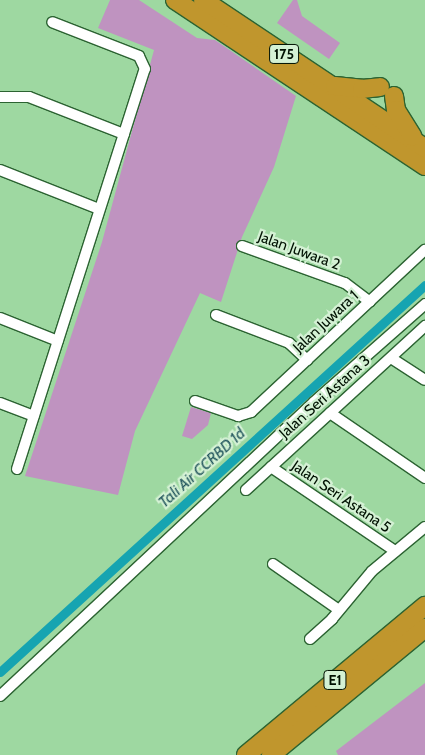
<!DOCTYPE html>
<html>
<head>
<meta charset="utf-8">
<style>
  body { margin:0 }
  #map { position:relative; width:425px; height:755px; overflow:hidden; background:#9ed8a1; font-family:Cabin,sans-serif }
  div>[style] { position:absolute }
  .green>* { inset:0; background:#bf93c0 }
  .canal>* { height:9px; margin:-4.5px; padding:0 4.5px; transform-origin:4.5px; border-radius:4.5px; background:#16a4b1 }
  .roads { filter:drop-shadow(1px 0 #2c6332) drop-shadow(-1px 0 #2c6332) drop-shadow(0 1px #2c6332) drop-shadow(0 -1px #2c6332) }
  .street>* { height:10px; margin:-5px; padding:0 5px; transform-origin:5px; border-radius:5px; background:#fff }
  .highway>* { height:18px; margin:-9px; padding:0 9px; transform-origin:9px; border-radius:9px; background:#c0962d }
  span { translate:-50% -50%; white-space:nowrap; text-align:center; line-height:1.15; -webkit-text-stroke:4.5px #d4f1d4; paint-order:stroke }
  .shield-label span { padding:1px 4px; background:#d4f1d4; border:1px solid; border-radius:4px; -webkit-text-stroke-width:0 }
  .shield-label { font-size:14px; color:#001102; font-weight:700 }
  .street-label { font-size:15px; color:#001102 }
  .water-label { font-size:16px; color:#23565d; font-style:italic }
</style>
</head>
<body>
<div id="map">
  <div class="green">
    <i style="clip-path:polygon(110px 0,139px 0,197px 38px,215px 40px,296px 96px,274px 167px,242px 237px,221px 302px,200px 293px,135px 431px,118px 495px,25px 476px,102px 242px,154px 50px,98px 28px)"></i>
    <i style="clip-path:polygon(293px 0,297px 0,302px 16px,340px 43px,329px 59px,277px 23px)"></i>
    <i style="clip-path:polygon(191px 407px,211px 413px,208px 425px,192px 439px,182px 436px)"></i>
    <i style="clip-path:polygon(425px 683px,425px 755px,338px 755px,336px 751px)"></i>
  </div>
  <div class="canal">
    <i style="left:0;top:672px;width:575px;rotate:-42.32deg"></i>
  </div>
  <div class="roads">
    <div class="street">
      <i style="left:0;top:97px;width:29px"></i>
      <i style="left:29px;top:97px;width:102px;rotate:21.3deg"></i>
      <i style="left:0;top:170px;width:106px;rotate:21.5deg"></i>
      <i style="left:242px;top:246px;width:109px;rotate:19.8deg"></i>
      <i style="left:345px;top:283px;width:31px;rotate:37deg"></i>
      <i style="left:216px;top:315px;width:78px;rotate:21deg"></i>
      <i style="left:289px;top:343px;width:25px;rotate:43deg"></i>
      <i style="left:0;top:318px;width:62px;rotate:21.6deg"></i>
      <i style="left:391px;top:358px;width:40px;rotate:32.9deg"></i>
      <i style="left:195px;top:401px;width:46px;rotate:19.2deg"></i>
      <i style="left:238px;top:416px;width:14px;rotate:-17deg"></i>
      <i style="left:251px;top:412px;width:238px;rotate:-43deg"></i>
      <i style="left:0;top:403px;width:36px;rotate:21deg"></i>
      <i style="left:330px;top:413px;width:115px;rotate:34.4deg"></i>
      <i style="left:271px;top:467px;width:150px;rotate:34.1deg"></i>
      <i style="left:17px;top:469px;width:420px;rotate:-72.3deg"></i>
      <i style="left:145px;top:69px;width:14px;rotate:-115deg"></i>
      <i style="left:139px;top:56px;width:93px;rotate:-158.7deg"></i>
      <i style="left:246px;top:490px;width:243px;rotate:-42.5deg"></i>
      <i style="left:273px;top:564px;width:80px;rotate:34.9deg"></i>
      <i style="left:310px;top:639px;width:30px;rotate:-42deg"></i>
      <i style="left:332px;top:619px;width:62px;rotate:-50.2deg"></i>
      <i style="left:372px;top:571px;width:69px;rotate:-39.7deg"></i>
      <i style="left:0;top:696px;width:430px;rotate:-43.1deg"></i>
      <i style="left:314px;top:402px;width:148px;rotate:-41.4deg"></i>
    </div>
    <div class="highway">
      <i style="left:175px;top:0;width:300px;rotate:33.6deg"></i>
      <i style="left:203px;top:0;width:267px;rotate:33.7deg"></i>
      <i style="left:335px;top:86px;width:27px;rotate:6deg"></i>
      <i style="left:362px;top:89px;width:18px;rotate:-6deg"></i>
      <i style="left:394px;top:96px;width:14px;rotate:82deg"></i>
      <i style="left:396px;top:110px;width:31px;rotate:58deg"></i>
      <i style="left:246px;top:755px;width:233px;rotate:-39.8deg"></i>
      <i style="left:271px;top:755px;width:200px;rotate:-39.5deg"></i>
    </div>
  </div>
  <div class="shield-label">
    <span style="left:284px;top:54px">175</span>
    <span style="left:335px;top:680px">E1</span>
  </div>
  <div class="street-label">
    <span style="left:299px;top:251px;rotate:20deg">Jalan Juwara 2</span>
    <span style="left:326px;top:322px;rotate:-43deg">Jalan Juwara 1</span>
    <span style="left:325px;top:397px;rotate:-42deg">Jalan Seri Astana 3</span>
    <span style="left:341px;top:497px;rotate:34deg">Jalan Seri Astana 5</span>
  </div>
  <div class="water-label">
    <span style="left:202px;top:468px;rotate:-42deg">Tali Air CCRBD 1d</span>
  </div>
</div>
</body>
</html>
